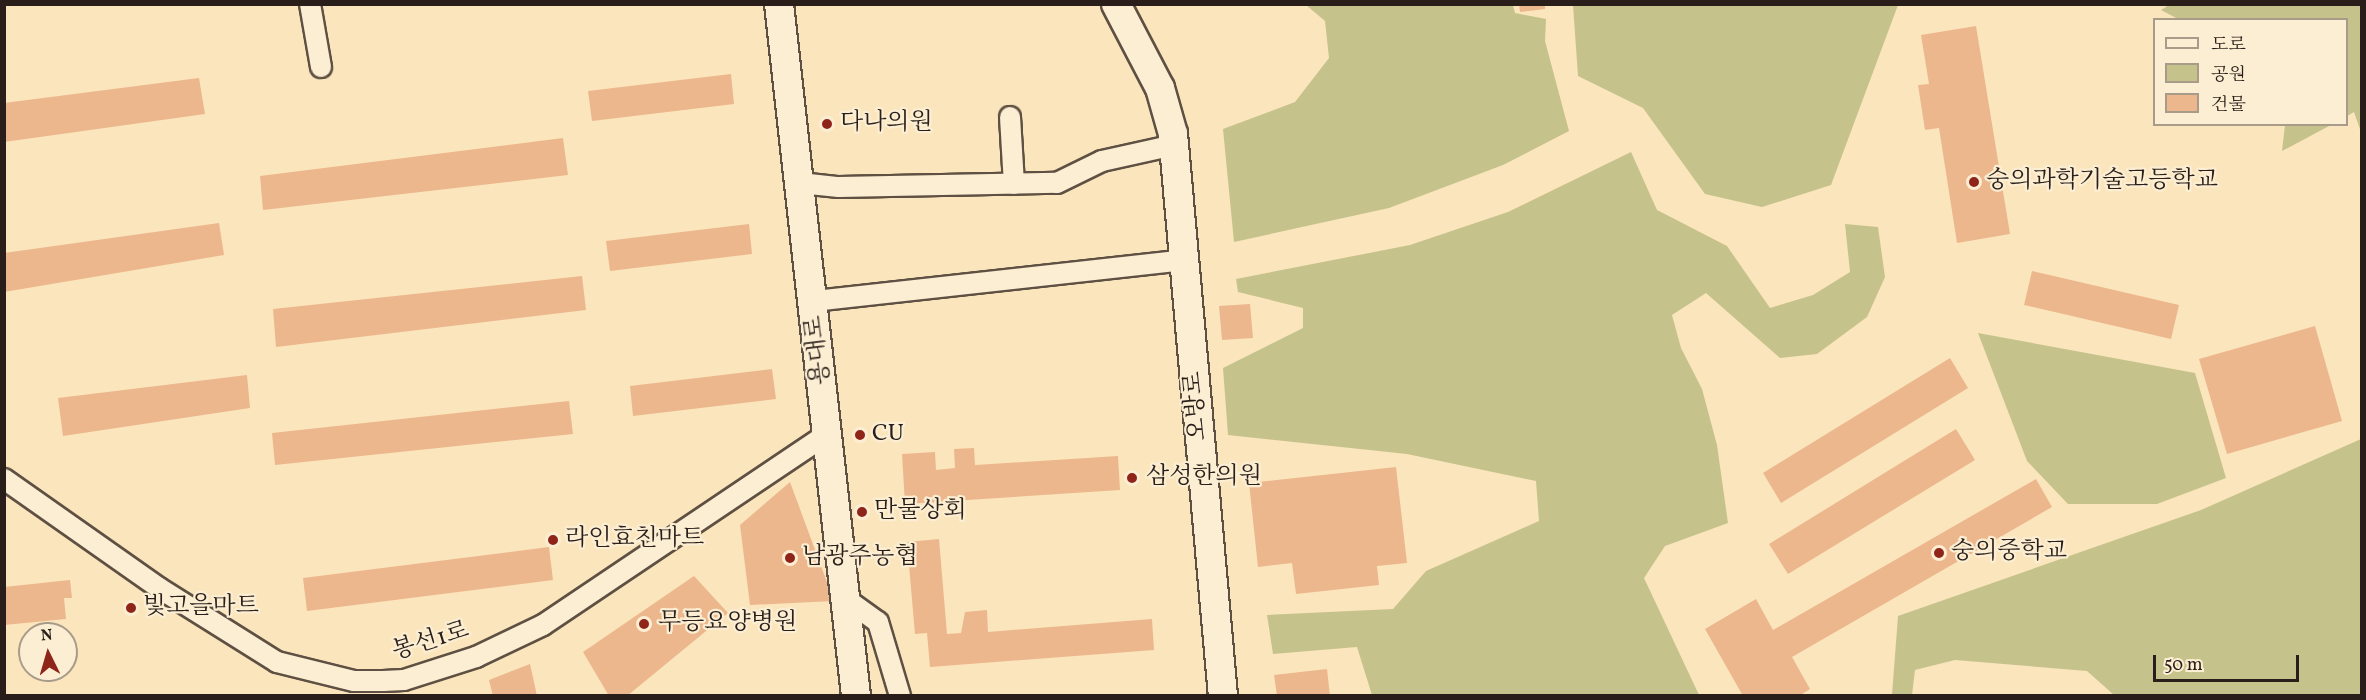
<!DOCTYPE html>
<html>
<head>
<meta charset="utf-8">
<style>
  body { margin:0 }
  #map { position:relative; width:2366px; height:700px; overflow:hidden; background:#fbe5bc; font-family:Vollkorn,"Noto Serif KR",serif }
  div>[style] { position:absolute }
  .green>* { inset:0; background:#c6c28c }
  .building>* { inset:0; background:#edb78d }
  .roads { filter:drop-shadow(2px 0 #5e5042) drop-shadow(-2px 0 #5e5042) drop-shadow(0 2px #5e5042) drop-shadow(0 -2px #5e5042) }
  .street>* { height:20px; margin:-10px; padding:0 10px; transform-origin:10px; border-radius:10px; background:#fceed3 }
  .secondary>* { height:28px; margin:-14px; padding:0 14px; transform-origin:14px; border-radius:14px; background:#fceed3 }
  .dots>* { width:16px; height:16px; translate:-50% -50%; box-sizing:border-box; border:3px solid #fceed3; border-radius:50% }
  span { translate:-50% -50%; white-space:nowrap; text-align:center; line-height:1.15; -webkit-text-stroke:4.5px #fceed3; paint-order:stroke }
  .poi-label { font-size:24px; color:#291e19 }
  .left { translate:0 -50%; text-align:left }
  .street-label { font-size:24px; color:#291e19 }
  .frame { position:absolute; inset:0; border:6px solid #291e19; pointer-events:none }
  .legend { position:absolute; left:2153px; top:18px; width:195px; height:108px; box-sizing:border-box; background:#fceed3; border:2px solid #a89b89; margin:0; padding:8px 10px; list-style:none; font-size:18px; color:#291e19 }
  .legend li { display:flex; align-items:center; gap:12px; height:30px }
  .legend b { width:30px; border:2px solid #a89b89 }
  .north { position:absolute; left:18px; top:622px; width:60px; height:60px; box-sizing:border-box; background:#fceed3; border:2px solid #a89b89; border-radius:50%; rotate:355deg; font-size:16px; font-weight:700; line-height:24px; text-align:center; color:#291e19 }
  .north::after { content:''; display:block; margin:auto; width:21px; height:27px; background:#8f2418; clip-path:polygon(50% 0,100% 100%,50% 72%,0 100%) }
  .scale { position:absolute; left:2153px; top:655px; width:146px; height:27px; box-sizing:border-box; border:3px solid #291e19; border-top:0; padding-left:8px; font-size:18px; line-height:21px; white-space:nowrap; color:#291e19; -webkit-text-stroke:4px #fceed3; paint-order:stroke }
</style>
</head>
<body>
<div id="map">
  <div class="green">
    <i style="clip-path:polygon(1513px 5px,1515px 13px,1546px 19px,1545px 41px,1569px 131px,1503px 165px,1389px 208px,1234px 242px,1223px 129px,1295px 102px,1329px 58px,1325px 21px,1306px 5px)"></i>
    <i style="clip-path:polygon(1573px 5px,1573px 4px,1898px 5px,1831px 185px,1762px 207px,1705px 194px,1643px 108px,1578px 76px)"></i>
    <i style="clip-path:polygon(2169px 5px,2361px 5px,2361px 132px,2354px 112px,2347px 116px,2346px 20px,2178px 19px,2161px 10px)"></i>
    <i style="clip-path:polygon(2285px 125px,2285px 124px,2331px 125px,2282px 151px)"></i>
    <i style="clip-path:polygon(1631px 152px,1657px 210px,1727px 246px,1770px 308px,1813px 295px,1850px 272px,1845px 224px,1878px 227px,1885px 277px,1867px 317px,1817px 354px,1780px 358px,1706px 293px,1672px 315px,1681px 348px,1702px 389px,1717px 445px,1728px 523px,1665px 546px,1644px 578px,1699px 695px,1372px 695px,1357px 647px,1273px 654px,1267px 615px,1393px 609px,1426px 571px,1539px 521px,1536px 481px,1407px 454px,1228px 435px,1223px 368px,1303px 328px,1303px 308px,1238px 292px,1236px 279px,1410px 245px,1508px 212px)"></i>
    <i style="clip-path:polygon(1978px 333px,2195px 373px,2226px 478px,2157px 504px,2068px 504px,2027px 461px)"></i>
    <i style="clip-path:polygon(2361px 439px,2361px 695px,2114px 695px,2087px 671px,1955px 660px,1915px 670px,1912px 695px,1892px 695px,1898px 616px,2201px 510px)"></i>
  </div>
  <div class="building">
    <i style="clip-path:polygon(1519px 4px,1545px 4px,1545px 9px,1520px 12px)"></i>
    <i style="clip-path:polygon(1976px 26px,2010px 234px,1957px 243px,1939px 128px,1925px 130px,1918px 85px,1929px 84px,1921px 35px)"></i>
    <i style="clip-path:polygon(731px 74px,734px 104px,592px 121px,588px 91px)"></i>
    <i style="clip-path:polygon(199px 78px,205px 114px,4px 142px,4px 103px)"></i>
    <i style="clip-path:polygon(563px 138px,568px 175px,263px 210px,260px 176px)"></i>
    <i style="clip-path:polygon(219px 223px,224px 255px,4px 292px,4px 253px)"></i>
    <i style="clip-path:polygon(749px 224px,752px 254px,610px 271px,606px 241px)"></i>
    <i style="clip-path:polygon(2032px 271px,2179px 305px,2171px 339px,2024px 305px)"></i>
    <i style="clip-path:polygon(582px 276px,586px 310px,276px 347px,273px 309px)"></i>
    <i style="clip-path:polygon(1250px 304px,1253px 338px,1222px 340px,1219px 306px)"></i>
    <i style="clip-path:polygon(2315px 326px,2342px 421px,2227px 454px,2199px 359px)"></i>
    <i style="clip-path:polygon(1950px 358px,1968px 388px,1781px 503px,1763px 473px)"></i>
    <i style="clip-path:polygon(772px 369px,776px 399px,633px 416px,630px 386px)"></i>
    <i style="clip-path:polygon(247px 375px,250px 408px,63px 436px,58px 398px)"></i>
    <i style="clip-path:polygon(569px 401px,573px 434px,275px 465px,272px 433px)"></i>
    <i style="clip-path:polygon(1956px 429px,1975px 460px,1788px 574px,1769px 544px)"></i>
    <i style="clip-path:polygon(974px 448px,975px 465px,1118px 456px,1120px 490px,905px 504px,902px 454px,935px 452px,936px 470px,955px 468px,954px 449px)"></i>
    <i style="clip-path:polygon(1396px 467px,1407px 563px,1377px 566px,1379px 585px,1296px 594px,1292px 563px,1258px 567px,1249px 483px)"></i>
    <i style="clip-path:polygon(2036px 479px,2052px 507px,1792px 657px,1810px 689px,1799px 696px,1743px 696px,1705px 629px,1756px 599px,1773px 630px)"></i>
    <i style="clip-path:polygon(790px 482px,834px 601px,750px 605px,740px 525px)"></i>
    <i style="clip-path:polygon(939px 539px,947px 634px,961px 633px,965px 612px,987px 610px,988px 632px,1152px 619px,1154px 650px,930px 667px,927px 633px,915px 634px,907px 542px)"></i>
    <i style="clip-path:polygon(549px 547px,553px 580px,307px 611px,303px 578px)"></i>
    <i style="clip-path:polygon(694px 576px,728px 613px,627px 696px,609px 696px,583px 652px)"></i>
    <i style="clip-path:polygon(70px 580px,72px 598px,64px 598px,66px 619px,4px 625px,4px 587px)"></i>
    <i style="clip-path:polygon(530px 664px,537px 696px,493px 696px,489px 680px)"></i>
    <i style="clip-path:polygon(1327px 669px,1330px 696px,1277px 696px,1274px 675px)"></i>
  </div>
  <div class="roads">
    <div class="street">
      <i style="left:310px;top:4px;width:64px;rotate:80.1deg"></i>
      <i style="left:1010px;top:117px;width:67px;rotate:86.6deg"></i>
      <i style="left:800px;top:183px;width:39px;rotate:6deg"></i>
      <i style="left:839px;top:187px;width:218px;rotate:-1.1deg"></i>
      <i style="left:1057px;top:183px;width:50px;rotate:-26.1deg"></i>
      <i style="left:1102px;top:161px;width:74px;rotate:-12.5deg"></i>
      <i style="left:814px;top:301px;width:374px;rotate:-6.3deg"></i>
      <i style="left:4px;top:479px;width:189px;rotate:35.1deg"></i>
      <i style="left:159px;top:588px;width:139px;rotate:32.1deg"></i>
      <i style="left:277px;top:662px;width:79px;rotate:13.9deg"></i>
      <i style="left:354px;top:681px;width:29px"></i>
      <i style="left:383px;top:681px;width:21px;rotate:-3deg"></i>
      <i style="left:404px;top:680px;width:76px;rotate:-17.7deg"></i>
      <i style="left:476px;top:657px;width:74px;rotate:-25.5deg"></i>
      <i style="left:543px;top:625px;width:344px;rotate:-33.9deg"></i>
      <i style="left:846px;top:599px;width:39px;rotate:36deg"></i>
      <i style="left:878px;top:622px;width:77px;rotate:73.4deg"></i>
    </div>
    <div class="secondary">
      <i style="left:779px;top:4px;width:696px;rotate:83.65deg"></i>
      <i style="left:1116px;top:4px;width:95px;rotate:62.4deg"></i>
      <i style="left:1160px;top:88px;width:48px;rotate:74.2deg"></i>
      <i style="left:1173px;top:134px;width:564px;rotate:84.92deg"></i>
    </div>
  </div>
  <div class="dots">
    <i style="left:827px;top:124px;background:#8f2418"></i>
    <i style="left:1974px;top:182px;background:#8f2418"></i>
    <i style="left:860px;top:435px;background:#8f2418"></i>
    <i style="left:1132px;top:478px;background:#8f2418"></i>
    <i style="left:862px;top:512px;background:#8f2418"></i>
    <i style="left:553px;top:540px;background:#8f2418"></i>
    <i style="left:1939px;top:553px;background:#8f2418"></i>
    <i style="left:790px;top:558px;background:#8f2418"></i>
    <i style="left:131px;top:608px;background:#8f2418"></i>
    <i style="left:644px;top:624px;background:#8f2418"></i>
  </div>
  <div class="poi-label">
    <span class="left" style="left:840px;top:124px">다나의원</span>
    <span class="left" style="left:1986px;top:182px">숭의과학기술고등학교</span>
    <span class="left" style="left:872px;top:435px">CU</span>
    <span class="left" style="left:1146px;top:478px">삼성한의원</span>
    <span class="left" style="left:874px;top:512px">만물상회</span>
    <span class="left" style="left:565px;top:540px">라인효친마트</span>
    <span class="left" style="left:1951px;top:553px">숭의중학교</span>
    <span class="left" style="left:802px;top:558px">남광주농협</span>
    <span class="left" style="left:143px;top:608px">빛고을마트</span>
    <span class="left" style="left:658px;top:624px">무등요양병원</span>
  </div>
  <div class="street-label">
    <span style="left:819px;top:350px;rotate:-97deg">용대로</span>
    <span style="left:1197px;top:406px;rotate:-95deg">오방로</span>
    <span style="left:431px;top:642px;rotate:-17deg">봉선1로</span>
  </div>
  <div class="frame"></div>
  <ul class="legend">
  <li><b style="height:8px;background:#fceed3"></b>도로</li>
  <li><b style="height:16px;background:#c6c28c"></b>공원</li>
  <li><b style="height:16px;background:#edb78d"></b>건물</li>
  </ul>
  <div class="north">N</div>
  <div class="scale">50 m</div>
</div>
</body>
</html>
